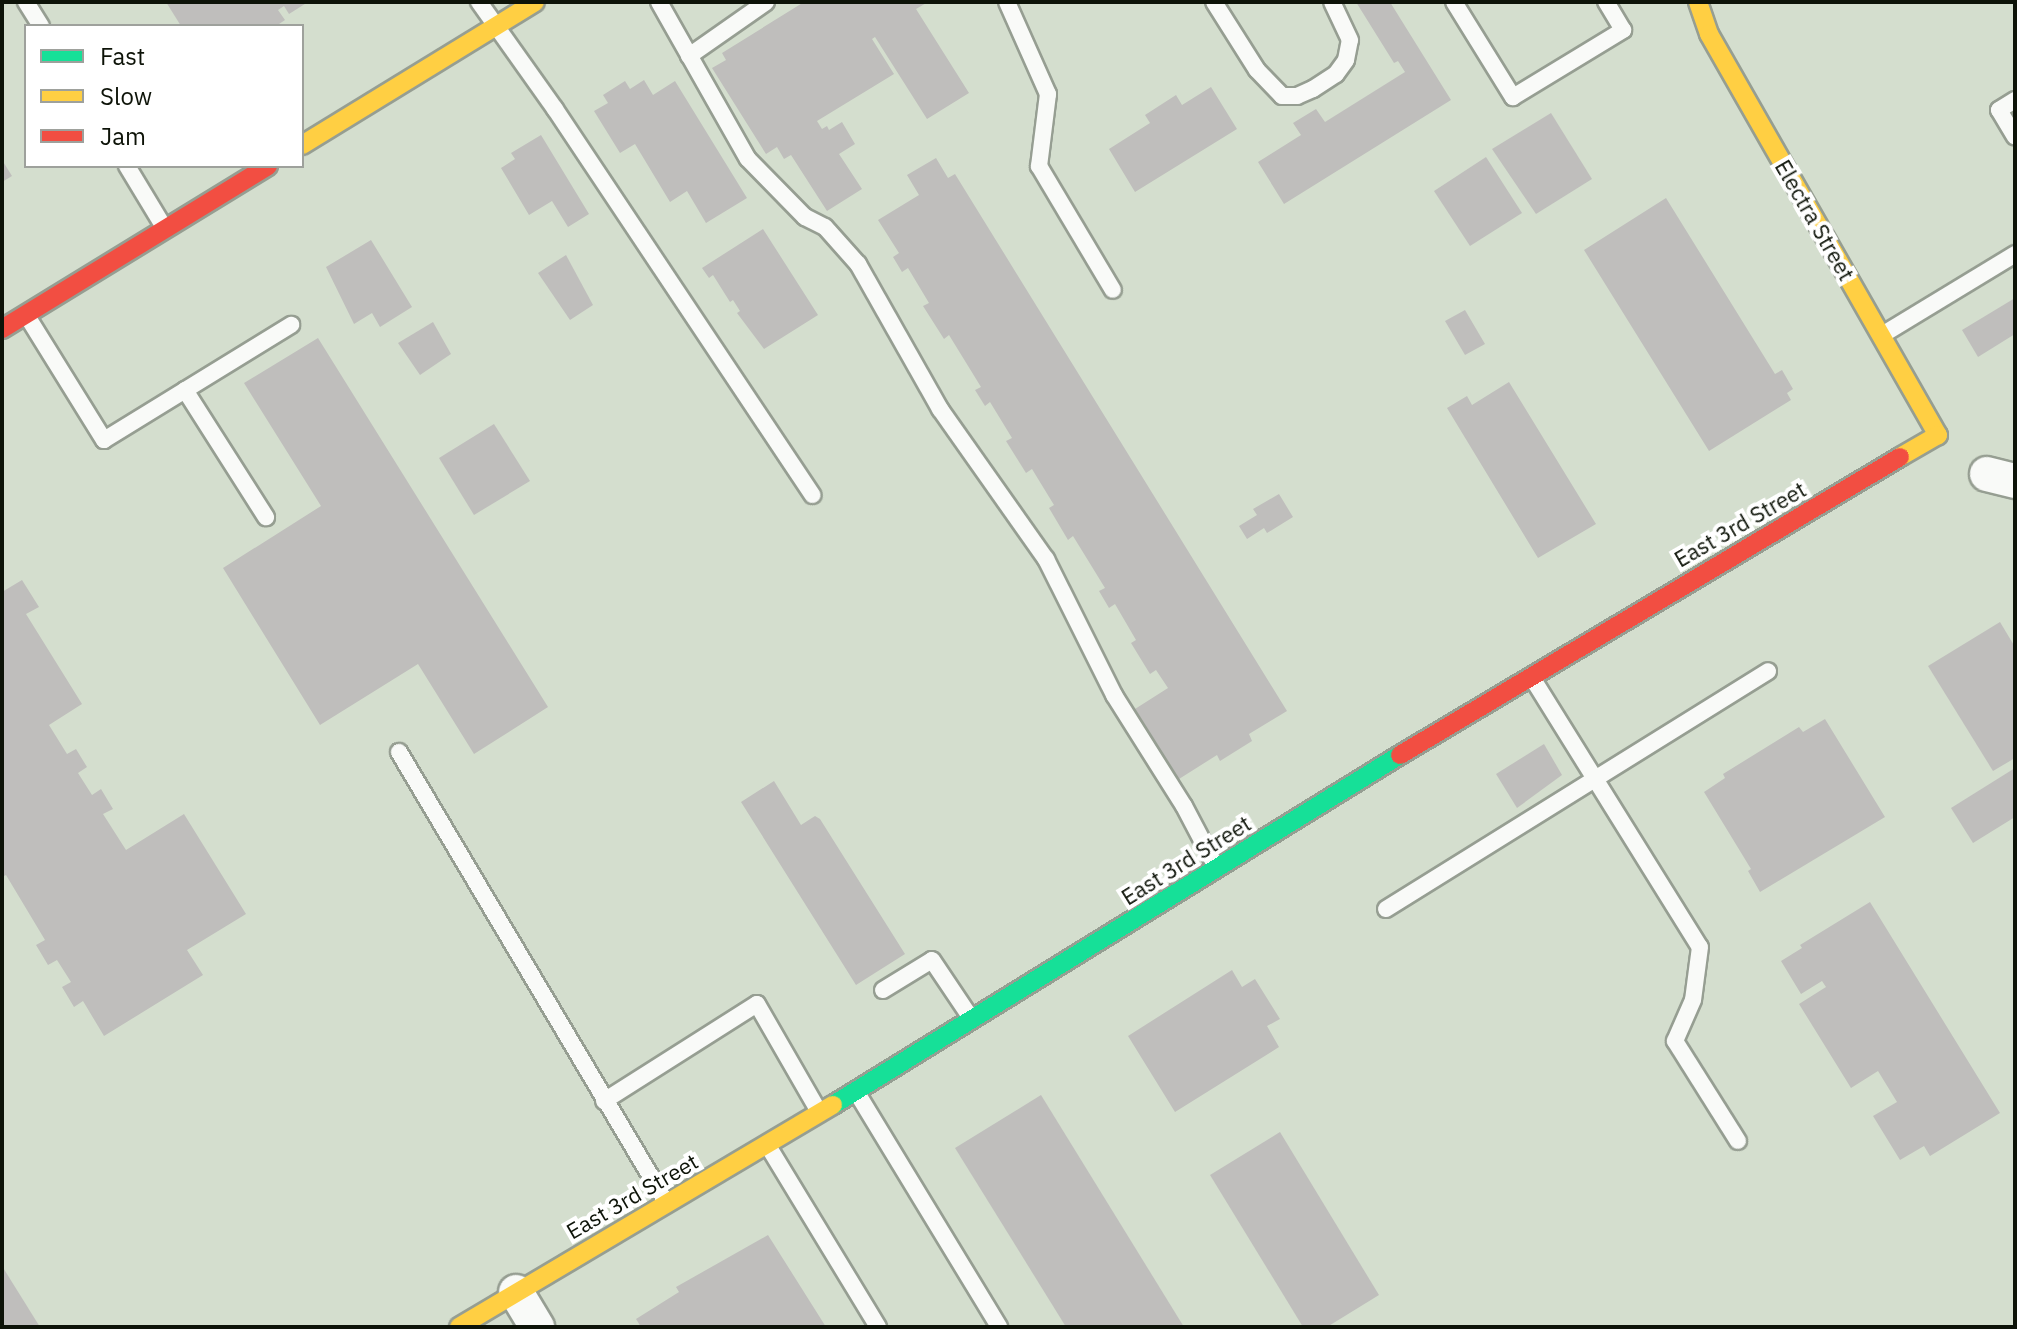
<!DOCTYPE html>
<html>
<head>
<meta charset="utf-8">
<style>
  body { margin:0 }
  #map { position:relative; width:2017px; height:1329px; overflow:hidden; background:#d4dece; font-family:"IBM Plex Sans",sans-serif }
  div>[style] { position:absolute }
  .building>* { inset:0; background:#bfbebc }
  .roads { filter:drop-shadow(2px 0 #969e92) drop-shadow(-2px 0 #969e92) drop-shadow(0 2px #969e92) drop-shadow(0 -2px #969e92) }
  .lane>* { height:16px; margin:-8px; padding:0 8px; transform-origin:8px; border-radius:8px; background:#f9faf8 }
  .street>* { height:34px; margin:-17px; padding:0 17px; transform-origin:17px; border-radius:17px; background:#f9faf8 }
  .fast>* { height:18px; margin:-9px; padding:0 9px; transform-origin:9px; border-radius:9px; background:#16e098 }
  .slow>* { height:18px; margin:-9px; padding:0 9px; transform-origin:9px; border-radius:9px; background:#ffcf43 }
  .jam>* { height:18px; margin:-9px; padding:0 9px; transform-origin:9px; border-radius:9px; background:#f24e42 }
  span { translate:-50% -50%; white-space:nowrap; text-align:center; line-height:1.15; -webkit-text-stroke:8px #fff; paint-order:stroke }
  .street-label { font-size:22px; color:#0d1308 }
  .frame { position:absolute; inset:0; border:4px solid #0d1308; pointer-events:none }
  .legend { position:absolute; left:24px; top:24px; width:280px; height:144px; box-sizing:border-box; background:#fff; border:2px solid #9ea19c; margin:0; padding:10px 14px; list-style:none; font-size:24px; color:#0d1308 }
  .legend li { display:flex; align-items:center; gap:16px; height:40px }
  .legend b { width:40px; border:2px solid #9ea19c }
</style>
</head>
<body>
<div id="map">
  <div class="building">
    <i style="clip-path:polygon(166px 2px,308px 2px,289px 14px,284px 6px,278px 10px,285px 20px,276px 26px,181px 26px)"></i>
    <i style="clip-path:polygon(804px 2px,928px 2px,916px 9px,969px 93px,927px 119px,875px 37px,872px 39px,894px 74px,817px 121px,822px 129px,827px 126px,829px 130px,842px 122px,855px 144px,839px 154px,862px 189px,827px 211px,791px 155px,784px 159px,777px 147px,766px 154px,712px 68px,726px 60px,722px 53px)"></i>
    <i style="clip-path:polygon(1356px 2px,1390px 2px,1451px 100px,1284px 204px,1258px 162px,1301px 135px,1293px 123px,1316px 109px,1325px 122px,1405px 72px,1398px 61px,1394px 63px)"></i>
    <i style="clip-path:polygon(644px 80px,653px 95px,675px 81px,747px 198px,706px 223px,687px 191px,670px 202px,635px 144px,620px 153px,594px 111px,608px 103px,603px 95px,625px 81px,630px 89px)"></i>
    <i style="clip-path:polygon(1211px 87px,1237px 129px,1135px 192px,1109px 149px,1150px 123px,1145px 115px,1176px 95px,1182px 105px)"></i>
    <i style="clip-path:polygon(1551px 113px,1592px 179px,1536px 214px,1492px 149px)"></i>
    <i style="clip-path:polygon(541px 135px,589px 214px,568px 227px,552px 201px,529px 215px,501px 168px,515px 159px,511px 153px)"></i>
    <i style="clip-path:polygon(1486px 157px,1522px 213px,1470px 246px,1434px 191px)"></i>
    <i style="clip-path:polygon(936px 158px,948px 178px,955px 174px,1287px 711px,1249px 734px,1252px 741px,1220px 761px,1217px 755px,1179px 779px,1135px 709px,1168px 688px,1156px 670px,1150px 674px,1131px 643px,1136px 640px,1115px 604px,1109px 608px,1099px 591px,1105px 588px,1073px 536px,1068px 540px,1049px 508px,1054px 505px,1032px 469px,1026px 473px,1006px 441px,1012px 438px,990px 402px,985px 406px,975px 390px,981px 387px,949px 335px,944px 339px,923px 306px,929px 303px,908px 268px,902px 272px,893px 257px,899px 253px,878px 220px,919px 195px,907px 175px)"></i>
    <i style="clip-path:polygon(2px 160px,12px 176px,2px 182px)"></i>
    <i style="clip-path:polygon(1666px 198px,1775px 374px,1782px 370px,1793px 389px,1787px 393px,1791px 400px,1709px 451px,1584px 250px)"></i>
    <i style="clip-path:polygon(763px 229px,818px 315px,764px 349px,737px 313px,740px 311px,733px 300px,730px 302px,713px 275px,709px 278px,702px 268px)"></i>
    <i style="clip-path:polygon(371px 240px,412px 307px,380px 327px,372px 313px,354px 324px,326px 267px)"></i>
    <i style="clip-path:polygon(566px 255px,593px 305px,570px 320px,538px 273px)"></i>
    <i style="clip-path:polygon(2015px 298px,2015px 334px,1978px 357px,1962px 330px)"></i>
    <i style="clip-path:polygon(1465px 310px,1485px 344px,1465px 355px,1445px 321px)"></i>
    <i style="clip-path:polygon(433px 322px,451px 354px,420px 375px,398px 343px)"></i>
    <i style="clip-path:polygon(318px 338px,548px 707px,474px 754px,418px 664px,320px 725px,223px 568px,321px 506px,244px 383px)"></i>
    <i style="clip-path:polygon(1509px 382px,1596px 524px,1538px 558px,1447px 408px,1467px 396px,1472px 405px)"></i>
    <i style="clip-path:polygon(494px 424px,530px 481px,474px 515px,439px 458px)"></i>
    <i style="clip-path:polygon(1279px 494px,1293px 517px,1267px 533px,1264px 528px,1247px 539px,1239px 526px,1257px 515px,1253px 509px)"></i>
    <i style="clip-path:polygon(22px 580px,39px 607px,26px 614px,82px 704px,49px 725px,67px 754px,76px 749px,87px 767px,78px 773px,92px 795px,101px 789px,113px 809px,103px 814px,126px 850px,184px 814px,246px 914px,187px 950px,203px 975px,104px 1036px,83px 1001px,74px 1007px,62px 987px,71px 982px,57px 960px,48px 965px,36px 945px,45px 940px,6px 875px,2px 877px,2px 592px)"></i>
    <i style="clip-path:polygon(2000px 622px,2015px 647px,2015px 758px,1993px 771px,1928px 666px)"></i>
    <i style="clip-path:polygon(1825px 719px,1885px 817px,1760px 892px,1748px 871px,1751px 869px,1704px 792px,1725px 778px,1723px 774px,1799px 727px,1803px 732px)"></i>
    <i style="clip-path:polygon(1544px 744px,1562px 775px,1517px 808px,1496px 774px)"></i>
    <i style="clip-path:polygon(2015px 768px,2015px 817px,1973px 843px,1951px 808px)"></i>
    <i style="clip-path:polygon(774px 781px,801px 825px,815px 816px,820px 819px,905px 954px,856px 985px,741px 802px)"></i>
    <i style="clip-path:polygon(1870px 902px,2000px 1113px,1930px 1156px,1924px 1146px,1900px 1160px,1873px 1116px,1897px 1102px,1878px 1071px,1851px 1088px,1799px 1004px,1826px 987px,1822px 981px,1801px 994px,1781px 961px,1802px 948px,1800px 945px)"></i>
    <i style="clip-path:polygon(1232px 970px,1242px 987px,1255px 979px,1280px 1019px,1267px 1026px,1279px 1047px,1175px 1112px,1128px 1036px)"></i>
    <i style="clip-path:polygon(1041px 1095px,1184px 1327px,1066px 1327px,955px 1148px)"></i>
    <i style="clip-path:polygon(1280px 1132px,1379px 1295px,1327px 1327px,1303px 1327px,1210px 1175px)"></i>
    <i style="clip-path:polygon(768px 1235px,826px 1327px,641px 1327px,636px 1319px,679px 1292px,676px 1287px)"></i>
    <i style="clip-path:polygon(2px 1266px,40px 1327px,2px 1327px)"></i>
  </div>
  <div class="roads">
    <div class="lane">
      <i style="left:26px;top:2px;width:28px;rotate:58deg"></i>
      <i style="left:479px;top:2px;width:131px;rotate:54.6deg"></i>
      <i style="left:555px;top:109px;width:464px;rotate:56.3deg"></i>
      <i style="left:659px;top:2px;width:180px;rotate:60.5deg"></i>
      <i style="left:748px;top:159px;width:81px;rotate:45.5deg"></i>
      <i style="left:805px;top:217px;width:22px;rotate:27deg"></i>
      <i style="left:825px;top:227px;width:50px;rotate:48.3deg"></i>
      <i style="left:858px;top:264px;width:167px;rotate:60.5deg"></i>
      <i style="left:940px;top:409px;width:184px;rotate:54.8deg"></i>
      <i style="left:1046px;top:559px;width:152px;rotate:63.4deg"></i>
      <i style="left:1114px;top:695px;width:131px;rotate:57.8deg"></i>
      <i style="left:1184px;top:806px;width:69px;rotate:62.3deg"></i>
      <i style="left:1007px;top:2px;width:101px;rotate:66deg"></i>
      <i style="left:1048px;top:94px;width:73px;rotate:97.1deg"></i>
      <i style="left:1039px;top:166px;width:144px;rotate:59.2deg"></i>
      <i style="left:1214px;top:2px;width:80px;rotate:57.7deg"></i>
      <i style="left:1257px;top:70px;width:36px;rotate:46deg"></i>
      <i style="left:1282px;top:96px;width:15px"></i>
      <i style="left:1297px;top:96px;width:17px;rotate:-24deg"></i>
      <i style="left:1313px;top:89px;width:27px;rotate:-33deg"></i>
      <i style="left:1336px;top:74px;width:17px;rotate:-54deg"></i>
      <i style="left:1346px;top:60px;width:20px;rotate:-79deg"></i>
      <i style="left:1350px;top:40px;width:42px;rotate:-115.3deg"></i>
      <i style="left:1454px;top:2px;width:112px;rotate:58.2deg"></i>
      <i style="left:1513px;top:97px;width:129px;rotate:-31.3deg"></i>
      <i style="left:1623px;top:30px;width:33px;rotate:-121deg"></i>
      <i style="left:689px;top:56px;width:94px;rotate:-35deg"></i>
      <i style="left:2015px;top:100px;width:19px;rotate:148deg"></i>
      <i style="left:1999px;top:110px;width:31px;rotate:59deg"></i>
      <i style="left:127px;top:166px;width:71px;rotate:58.8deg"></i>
      <i style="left:27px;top:316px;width:146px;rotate:58.2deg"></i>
      <i style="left:104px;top:440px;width:220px;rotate:-31.6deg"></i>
      <i style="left:1882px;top:335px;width:156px;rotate:-31.3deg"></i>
      <i style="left:185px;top:390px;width:151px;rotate:57.5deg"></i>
      <i style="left:1531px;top:676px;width:319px;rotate:58.1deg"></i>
      <i style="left:1700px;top:947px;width:53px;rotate:97.5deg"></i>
      <i style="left:1693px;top:1000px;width:45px;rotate:113.7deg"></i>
      <i style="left:1675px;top:1041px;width:118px;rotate:57.8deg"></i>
      <i style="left:399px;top:752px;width:523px;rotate:59.32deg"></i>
      <i style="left:1386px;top:909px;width:450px;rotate:-31.9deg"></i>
      <i style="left:883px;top:990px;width:57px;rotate:-31.5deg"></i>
      <i style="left:932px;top:960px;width:70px;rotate:56.1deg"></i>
      <i style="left:857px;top:1093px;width:274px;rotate:58.7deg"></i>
      <i style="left:604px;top:1101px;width:181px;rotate:-32.4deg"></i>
      <i style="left:757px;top:1004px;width:125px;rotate:60.1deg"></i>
      <i style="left:768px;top:1146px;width:212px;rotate:58.7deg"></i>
    </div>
    <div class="street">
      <i style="left:1987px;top:474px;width:29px;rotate:14deg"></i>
      <i style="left:516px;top:1292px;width:41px;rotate:59deg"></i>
    </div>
    <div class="fast">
      <i style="left:833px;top:1105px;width:666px;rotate:-31.69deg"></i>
    </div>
    <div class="slow">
      <i style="left:1698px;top:2px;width:34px;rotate:71deg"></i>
      <i style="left:1709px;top:34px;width:462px;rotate:60.3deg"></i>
      <i style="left:1938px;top:435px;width:44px;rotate:149.9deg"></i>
      <i style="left:302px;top:145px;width:273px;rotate:-31.5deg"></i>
      <i style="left:459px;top:1327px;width:435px;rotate:-30.7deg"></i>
    </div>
    <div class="jam">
      <i style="left:2px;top:329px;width:312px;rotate:-31.5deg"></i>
      <i style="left:1400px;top:755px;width:582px;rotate:-30.79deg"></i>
    </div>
  </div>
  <div class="street-label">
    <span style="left:1815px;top:220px;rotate:60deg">Electra Street</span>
    <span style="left:1740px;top:524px;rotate:-30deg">East 3rd Street</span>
    <span style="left:1186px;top:860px;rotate:-32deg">East 3rd Street</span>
    <span style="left:632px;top:1196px;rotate:-30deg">East 3rd Street</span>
  </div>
  <div class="frame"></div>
  <ul class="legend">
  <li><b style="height:10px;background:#16e098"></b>Fast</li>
  <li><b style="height:10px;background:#ffcf43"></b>Slow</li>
  <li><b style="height:10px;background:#f24e42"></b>Jam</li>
  </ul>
</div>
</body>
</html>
